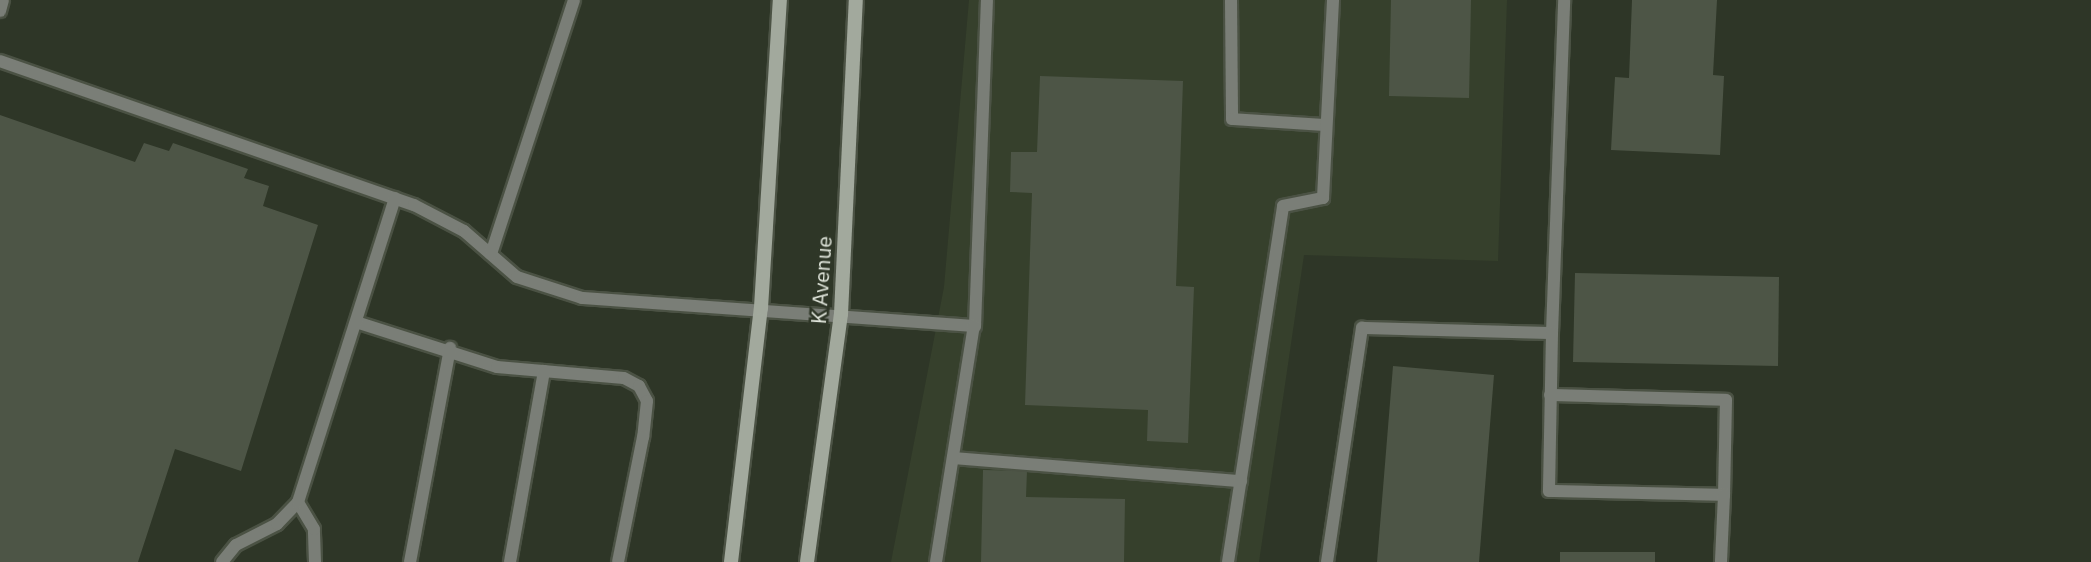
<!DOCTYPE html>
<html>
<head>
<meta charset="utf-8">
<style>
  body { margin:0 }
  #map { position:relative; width:2091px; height:562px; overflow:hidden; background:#2e3627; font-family:"IBM Plex Sans",sans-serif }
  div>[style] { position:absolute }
  .built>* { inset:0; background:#36402c }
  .building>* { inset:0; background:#4d5546 }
  .roads { filter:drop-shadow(2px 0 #4b5244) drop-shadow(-2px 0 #4b5244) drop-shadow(0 2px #4b5244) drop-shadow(0 -2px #4b5244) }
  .service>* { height:12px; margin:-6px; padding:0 6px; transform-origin:6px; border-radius:6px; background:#7a7e77 }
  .secondary>* { height:14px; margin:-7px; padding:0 7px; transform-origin:7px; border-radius:7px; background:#a2a99d }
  span { translate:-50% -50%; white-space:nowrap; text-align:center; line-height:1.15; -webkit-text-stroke:5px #2e3627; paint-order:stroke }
  .street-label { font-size:21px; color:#e2e7dd }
</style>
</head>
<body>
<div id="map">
  <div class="built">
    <i style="clip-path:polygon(969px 0,1507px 0,1498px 261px,1304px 255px,1259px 562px,891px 562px,944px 287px)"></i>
  </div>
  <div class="building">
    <i style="clip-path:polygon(1391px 0,1471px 0,1469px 98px,1389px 96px)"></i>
    <i style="clip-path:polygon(1632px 0,1717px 0,1713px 75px,1724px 76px,1720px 155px,1611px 150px,1615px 77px,1629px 78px)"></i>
    <i style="clip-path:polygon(1040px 76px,1183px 81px,1176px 286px,1194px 287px,1188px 443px,1147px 441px,1148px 410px,1025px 405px,1032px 193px,1010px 192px,1011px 152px,1037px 152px)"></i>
    <i style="clip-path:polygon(0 115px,135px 162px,144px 143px,169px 151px,173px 143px,248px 169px,244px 178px,269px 186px,263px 206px,318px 225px,241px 471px,175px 449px,138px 562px,0 562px)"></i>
    <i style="clip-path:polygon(1575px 273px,1779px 277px,1778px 366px,1573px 362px)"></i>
    <i style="clip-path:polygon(1393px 366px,1494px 375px,1479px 562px,1377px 562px)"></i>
    <i style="clip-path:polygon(983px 470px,1027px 471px,1026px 497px,1125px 499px,1124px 562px,981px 562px)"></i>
    <i style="clip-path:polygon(1560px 552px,1655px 552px,1655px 562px,1560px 562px)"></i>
  </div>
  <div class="roads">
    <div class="service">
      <i style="left:1231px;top:0;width:119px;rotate:89.5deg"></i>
      <i style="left:1232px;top:119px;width:94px;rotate:3.7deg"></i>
      <i style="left:0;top:11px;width:11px;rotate:-75deg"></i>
      <i style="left:0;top:61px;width:438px;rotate:19.2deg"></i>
      <i style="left:414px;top:205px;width:56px;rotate:27.5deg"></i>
      <i style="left:464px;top:231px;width:70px;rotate:41deg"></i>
      <i style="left:517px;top:277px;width:68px;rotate:17.9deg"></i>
      <i style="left:582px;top:298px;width:394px;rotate:4.1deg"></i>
      <i style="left:975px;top:326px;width:326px;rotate:-87.9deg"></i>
      <i style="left:491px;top:254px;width:267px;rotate:-71.9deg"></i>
      <i style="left:356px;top:322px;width:148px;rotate:17.7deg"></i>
      <i style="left:497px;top:367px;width:127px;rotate:5deg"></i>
      <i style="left:624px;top:378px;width:17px;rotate:28deg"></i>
      <i style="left:639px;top:386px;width:17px;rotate:62deg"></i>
      <i style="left:647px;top:401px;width:36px;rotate:96deg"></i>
      <i style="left:643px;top:437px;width:127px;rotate:101.3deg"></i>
      <i style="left:1552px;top:333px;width:333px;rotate:-87.9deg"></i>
      <i style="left:1550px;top:395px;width:176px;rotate:1.6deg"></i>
      <i style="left:1726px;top:400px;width:95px;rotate:91.2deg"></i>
      <i style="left:953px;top:458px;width:289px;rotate:4.6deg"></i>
      <i style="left:222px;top:562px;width:22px;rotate:-51deg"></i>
      <i style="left:236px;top:545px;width:46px;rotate:-27.1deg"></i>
      <i style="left:277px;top:524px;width:30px;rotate:-46deg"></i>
      <i style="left:315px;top:562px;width:33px;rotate:-92deg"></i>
      <i style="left:314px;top:529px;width:31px;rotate:-121deg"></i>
      <i style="left:298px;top:502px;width:319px;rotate:-72.3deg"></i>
      <i style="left:410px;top:562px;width:218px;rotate:-79.4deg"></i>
      <i style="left:510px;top:562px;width:194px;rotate:-79.9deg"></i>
      <i style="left:936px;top:562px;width:239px;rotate:-80.9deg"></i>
      <i style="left:1228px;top:562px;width:360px;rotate:-81.2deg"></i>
      <i style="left:1283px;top:206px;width:41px;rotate:-11.3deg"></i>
      <i style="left:1323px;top:198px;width:198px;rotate:-87.1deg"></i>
      <i style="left:1327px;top:562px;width:237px;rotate:-81.5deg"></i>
      <i style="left:1362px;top:328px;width:190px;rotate:1.5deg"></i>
      <i style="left:1552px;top:333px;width:158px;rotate:91.1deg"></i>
      <i style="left:1549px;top:491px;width:175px;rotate:1.3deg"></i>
      <i style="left:1724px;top:495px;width:67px;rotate:92.6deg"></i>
    </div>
    <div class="secondary">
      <i style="left:731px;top:562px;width:256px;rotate:-83.3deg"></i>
      <i style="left:761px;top:308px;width:309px;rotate:-86.5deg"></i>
      <i style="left:807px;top:562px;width:250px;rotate:-82.2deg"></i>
      <i style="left:841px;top:314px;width:314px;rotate:-87.3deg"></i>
    </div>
  </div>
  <div class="street-label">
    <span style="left:821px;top:280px;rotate:-86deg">K Avenue</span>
  </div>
</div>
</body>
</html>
